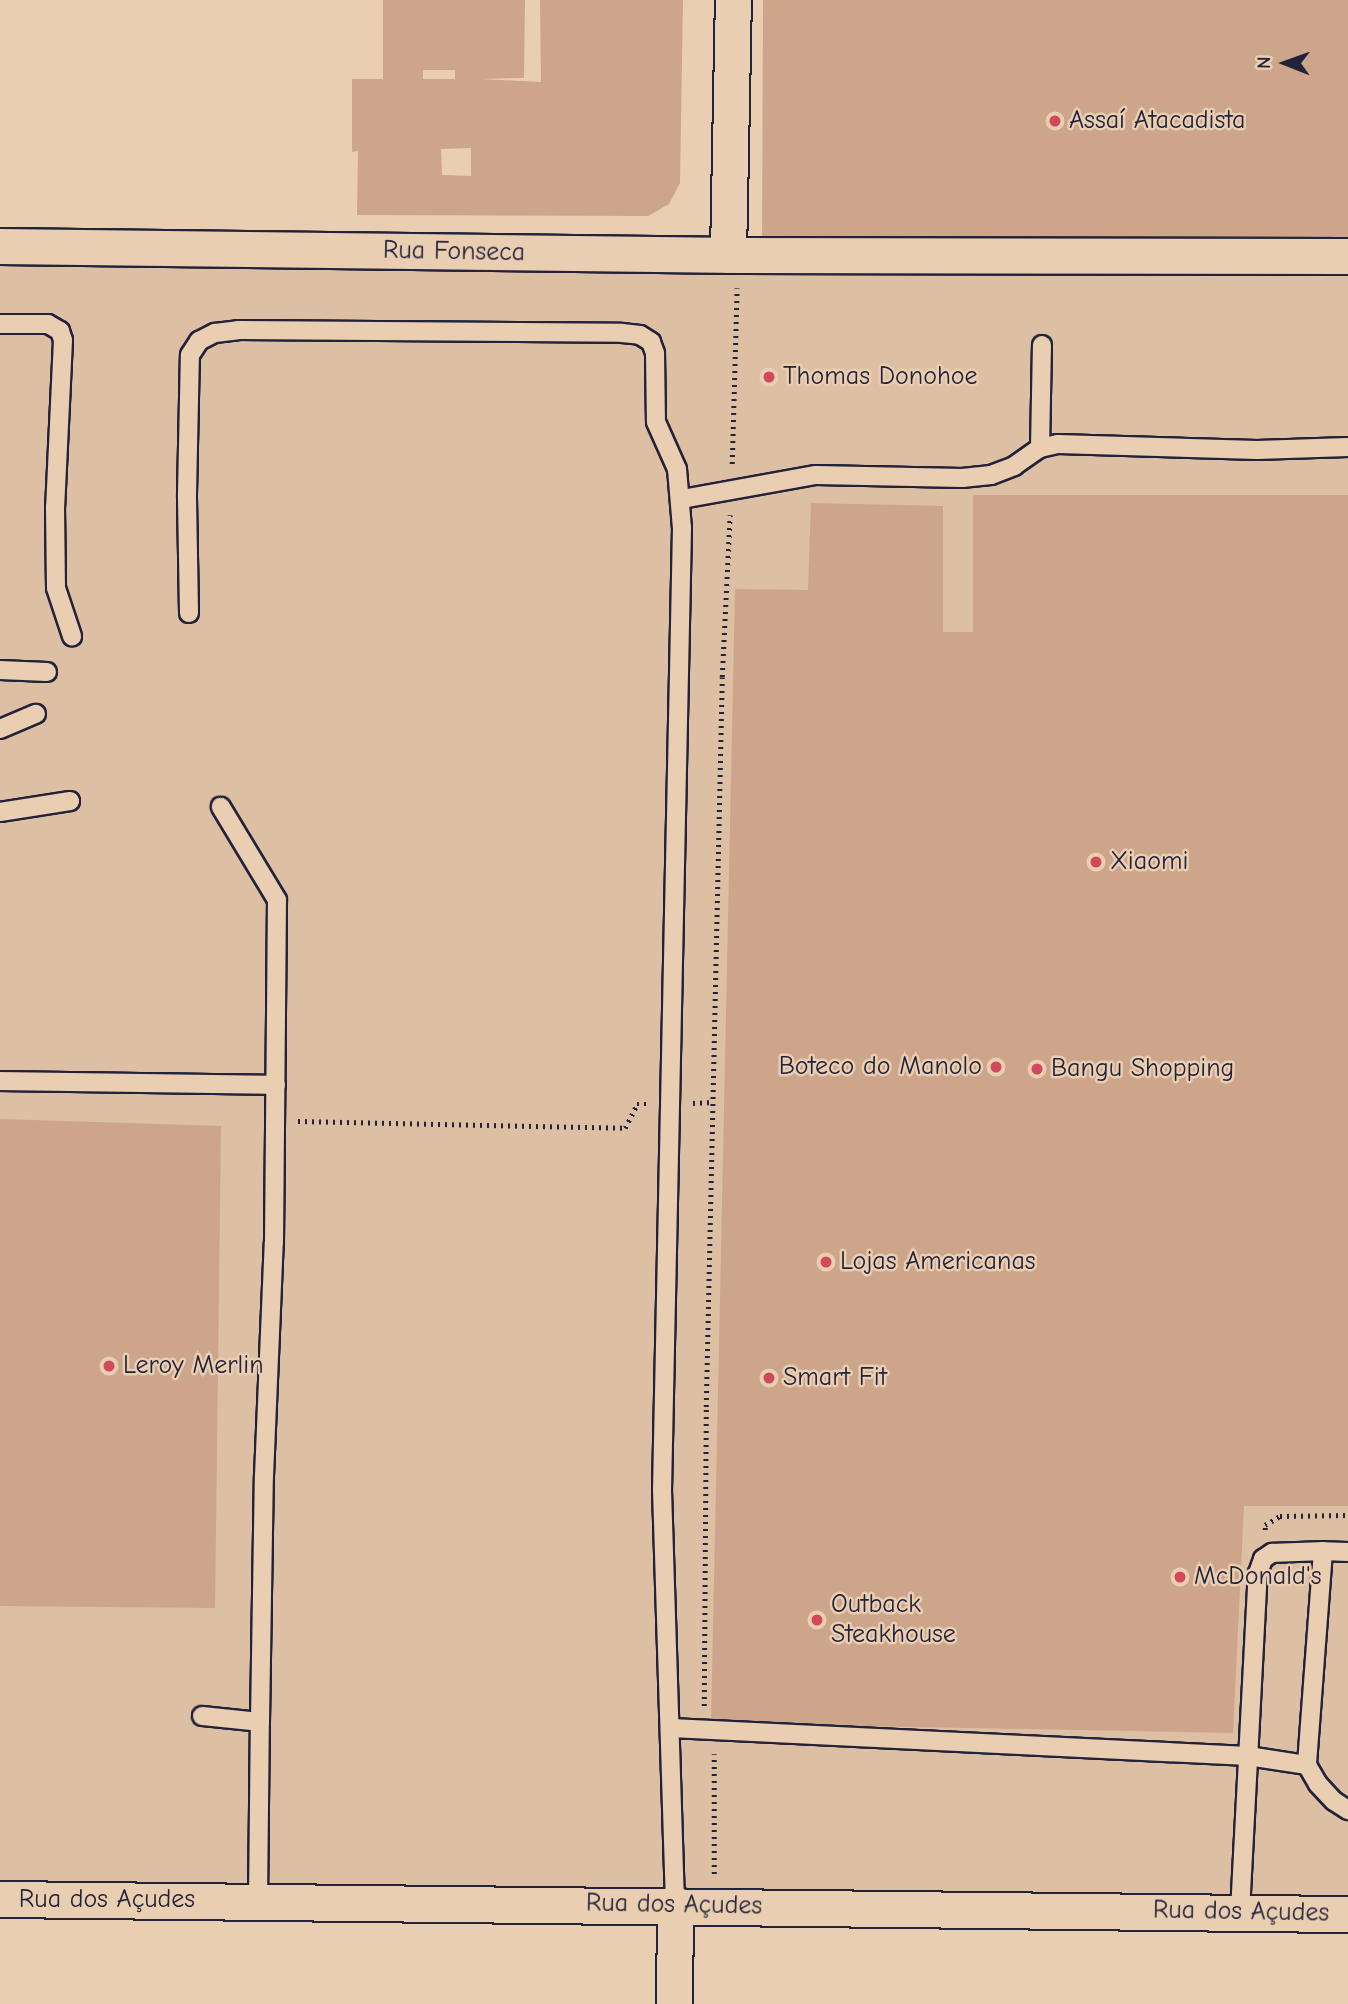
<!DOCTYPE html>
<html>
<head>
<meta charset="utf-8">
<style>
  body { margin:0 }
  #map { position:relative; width:1348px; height:2004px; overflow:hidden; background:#eaceb1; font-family:"Comic Neue",sans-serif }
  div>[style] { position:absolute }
  .built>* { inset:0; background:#ddbfa4 }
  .building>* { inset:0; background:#cca58b }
  .path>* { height:4.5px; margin-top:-2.25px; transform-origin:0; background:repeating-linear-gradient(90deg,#22223b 0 2px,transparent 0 7px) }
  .roads { filter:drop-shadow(2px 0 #22223b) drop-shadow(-2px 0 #22223b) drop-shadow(0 2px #22223b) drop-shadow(0 -2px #22223b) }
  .lane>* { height:18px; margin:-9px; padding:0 9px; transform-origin:9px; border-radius:9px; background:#eaceb1 }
  .street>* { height:35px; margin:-17.5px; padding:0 17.5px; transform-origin:17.5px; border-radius:17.5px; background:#eaceb1 }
  .dots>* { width:19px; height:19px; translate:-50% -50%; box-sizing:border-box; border:4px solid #eaceb1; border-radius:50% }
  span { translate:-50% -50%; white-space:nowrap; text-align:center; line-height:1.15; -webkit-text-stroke:5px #eaceb1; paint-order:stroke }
  .poi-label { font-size:26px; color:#22223b }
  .left { translate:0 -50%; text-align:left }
  .right { translate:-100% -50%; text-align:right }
  .street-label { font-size:26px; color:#22223b }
  .north { position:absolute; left:1250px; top:28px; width:70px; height:70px; -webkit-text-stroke:5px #eaceb1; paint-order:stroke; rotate:271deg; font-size:19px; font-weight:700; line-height:28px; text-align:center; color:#22223b }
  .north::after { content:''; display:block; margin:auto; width:24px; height:32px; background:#22223b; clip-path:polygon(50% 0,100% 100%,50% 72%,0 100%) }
</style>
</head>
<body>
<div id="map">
  <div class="built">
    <i style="clip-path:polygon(0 265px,1348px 270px,1348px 1901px,0 1880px)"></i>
  </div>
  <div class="building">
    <i style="clip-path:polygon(evenodd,383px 0,525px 0,524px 78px,481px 79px,541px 82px,540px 0,683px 0,680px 183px,669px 204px,648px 216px,357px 215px,358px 151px,352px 152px,352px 79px,383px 79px,383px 0,423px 70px,455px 70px,455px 79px,423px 79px,423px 70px,383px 0,471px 148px,471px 176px,442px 175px,441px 149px,471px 148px)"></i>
    <i style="clip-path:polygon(763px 0,1348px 0,1348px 248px,762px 243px)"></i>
    <i style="clip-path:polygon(973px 495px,1348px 495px,1348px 1506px,1244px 1506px,1233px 1733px,711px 1723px,735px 589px,808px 590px,811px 503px,943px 506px,943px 632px,973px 632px)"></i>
    <i style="clip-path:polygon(0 1119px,221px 1126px,215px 1608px,0 1606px)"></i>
  </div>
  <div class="path">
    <i style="left:732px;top:464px;width:176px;rotate:-88.4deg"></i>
    <i style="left:693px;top:1103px;width:20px;rotate:-3deg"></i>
    <i style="left:298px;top:1121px;width:327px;rotate:1.2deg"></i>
    <i style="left:625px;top:1128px;width:27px;rotate:-63deg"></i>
    <i style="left:637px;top:1104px;width:9px"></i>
    <i style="left:1265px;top:1530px;width:5px;rotate:-90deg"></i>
    <i style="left:1265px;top:1525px;width:17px;rotate:-31deg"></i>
    <i style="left:1280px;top:1516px;width:68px;rotate:-0.8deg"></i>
    <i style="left:704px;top:1706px;width:299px;rotate:-89.6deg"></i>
    <i style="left:706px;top:1407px;width:730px;rotate:-88.74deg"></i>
    <i style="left:722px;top:677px;width:162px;rotate:-87.2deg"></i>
    <i style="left:714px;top:1874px;width:120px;rotate:-90deg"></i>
  </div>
  <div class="roads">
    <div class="lane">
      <i style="left:0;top:324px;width:48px"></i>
      <i style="left:48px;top:324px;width:14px;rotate:30deg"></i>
      <i style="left:60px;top:331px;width:9px;rotate:72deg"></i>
      <i style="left:63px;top:340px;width:167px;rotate:92.7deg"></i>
      <i style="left:55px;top:507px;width:81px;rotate:89.3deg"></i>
      <i style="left:56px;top:588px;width:51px;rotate:71.6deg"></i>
      <i style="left:1040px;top:448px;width:103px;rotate:-88.9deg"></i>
      <i style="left:682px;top:499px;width:136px;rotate:-10.2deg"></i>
      <i style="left:816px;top:475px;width:146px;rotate:1.2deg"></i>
      <i style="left:962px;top:478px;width:29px;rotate:-6deg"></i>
      <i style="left:991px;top:475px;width:25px;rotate:-21deg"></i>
      <i style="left:1014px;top:466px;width:32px;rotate:-35deg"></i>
      <i style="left:1040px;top:448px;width:18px;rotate:-13deg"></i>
      <i style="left:1058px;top:444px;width:199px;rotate:1.7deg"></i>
      <i style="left:1257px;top:450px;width:91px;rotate:-1.9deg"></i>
      <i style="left:189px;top:613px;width:119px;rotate:-91deg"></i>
      <i style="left:187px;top:494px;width:139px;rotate:-88.8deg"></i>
      <i style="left:190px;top:355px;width:17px;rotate:-57deg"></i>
      <i style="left:199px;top:341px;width:18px;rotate:-27deg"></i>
      <i style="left:215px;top:333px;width:23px;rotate:-7deg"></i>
      <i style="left:238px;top:330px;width:384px;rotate:0.4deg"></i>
      <i style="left:622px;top:333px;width:18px;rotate:6deg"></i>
      <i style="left:640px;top:335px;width:13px;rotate:32deg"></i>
      <i style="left:651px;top:342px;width:12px;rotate:70deg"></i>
      <i style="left:655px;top:353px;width:69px;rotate:89.2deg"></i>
      <i style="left:656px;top:422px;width:51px;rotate:65.9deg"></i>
      <i style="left:677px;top:469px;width:59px;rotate:85.2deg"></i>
      <i style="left:682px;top:528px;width:962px;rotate:91.19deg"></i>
      <i style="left:662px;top:1490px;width:414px;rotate:88.2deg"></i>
      <i style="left:0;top:670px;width:47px;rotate:2.4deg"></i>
      <i style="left:0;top:729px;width:39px;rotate:-23deg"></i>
      <i style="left:0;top:812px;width:71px;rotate:-8.9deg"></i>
      <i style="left:0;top:1081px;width:276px;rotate:0.8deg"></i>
      <i style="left:1348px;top:1552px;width:25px;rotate:-178deg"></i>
      <i style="left:1323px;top:1551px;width:215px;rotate:94.3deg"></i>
      <i style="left:1307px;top:1765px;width:22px;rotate:60deg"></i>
      <i style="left:1318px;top:1784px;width:23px;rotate:47deg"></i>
      <i style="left:1334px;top:1801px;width:17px;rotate:33deg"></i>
      <i style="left:202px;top:1716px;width:58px;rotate:5.9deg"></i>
      <i style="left:260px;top:1722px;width:246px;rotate:-89.1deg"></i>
      <i style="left:264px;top:1476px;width:234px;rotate:-87.6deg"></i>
      <i style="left:274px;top:1242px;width:342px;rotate:-89.5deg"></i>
      <i style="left:277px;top:900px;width:109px;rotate:-121.1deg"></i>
      <i style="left:671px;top:1728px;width:578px;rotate:2.78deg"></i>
      <i style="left:1248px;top:1756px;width:60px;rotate:8.7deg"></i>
      <i style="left:258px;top:1901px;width:179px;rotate:-89.4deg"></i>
      <i style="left:1240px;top:1912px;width:339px;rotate:-87deg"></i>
      <i style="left:1258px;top:1573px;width:15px;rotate:-70deg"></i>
      <i style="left:1263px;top:1559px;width:11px;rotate:-34deg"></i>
      <i style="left:1272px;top:1553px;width:51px;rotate:-2.2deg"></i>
    </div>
    <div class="street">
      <i style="left:0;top:246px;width:738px;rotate:0.7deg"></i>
      <i style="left:738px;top:255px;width:610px;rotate:0.09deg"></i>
      <i style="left:728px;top:255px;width:255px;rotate:-88.9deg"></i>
      <i style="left:0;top:1899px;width:1348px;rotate:0.64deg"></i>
      <i style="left:674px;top:2004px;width:100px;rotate:-89.4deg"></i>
    </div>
  </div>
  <div class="dots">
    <i style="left:1055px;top:121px;background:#d1495b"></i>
    <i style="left:769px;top:377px;background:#d1495b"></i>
    <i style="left:1096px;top:862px;background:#d1495b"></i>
    <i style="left:996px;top:1067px;background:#d1495b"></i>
    <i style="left:1037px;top:1069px;background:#d1495b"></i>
    <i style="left:826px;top:1262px;background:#d1495b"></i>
    <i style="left:109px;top:1366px;background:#d1495b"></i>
    <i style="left:769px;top:1378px;background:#d1495b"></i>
    <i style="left:1180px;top:1577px;background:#d1495b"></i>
    <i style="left:817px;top:1620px;background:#d1495b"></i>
  </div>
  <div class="poi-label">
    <span class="left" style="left:1069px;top:121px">Assaí Atacadista</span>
    <span class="left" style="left:783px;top:377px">Thomas Donohoe</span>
    <span class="left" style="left:1110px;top:862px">Xiaomi</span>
    <span class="right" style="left:982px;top:1067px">Boteco do Manolo</span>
    <span class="left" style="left:1051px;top:1069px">Bangu Shopping</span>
    <span class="left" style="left:840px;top:1262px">Lojas Americanas</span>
    <span class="left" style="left:123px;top:1366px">Leroy Merlin</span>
    <span class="left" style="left:783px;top:1378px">Smart Fit</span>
    <span class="left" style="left:1194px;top:1577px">McDonald's</span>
    <span class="left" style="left:831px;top:1620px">Outback<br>Steakhouse</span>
  </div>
  <div class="street-label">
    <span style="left:454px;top:252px;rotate:1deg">Rua Fonseca</span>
    <span style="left:107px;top:1900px">Rua dos Açudes</span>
    <span style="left:674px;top:1905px;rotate:1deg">Rua dos Açudes</span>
    <span style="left:1241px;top:1912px;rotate:1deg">Rua dos Açudes</span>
  </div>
  <div class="north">N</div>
</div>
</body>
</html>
